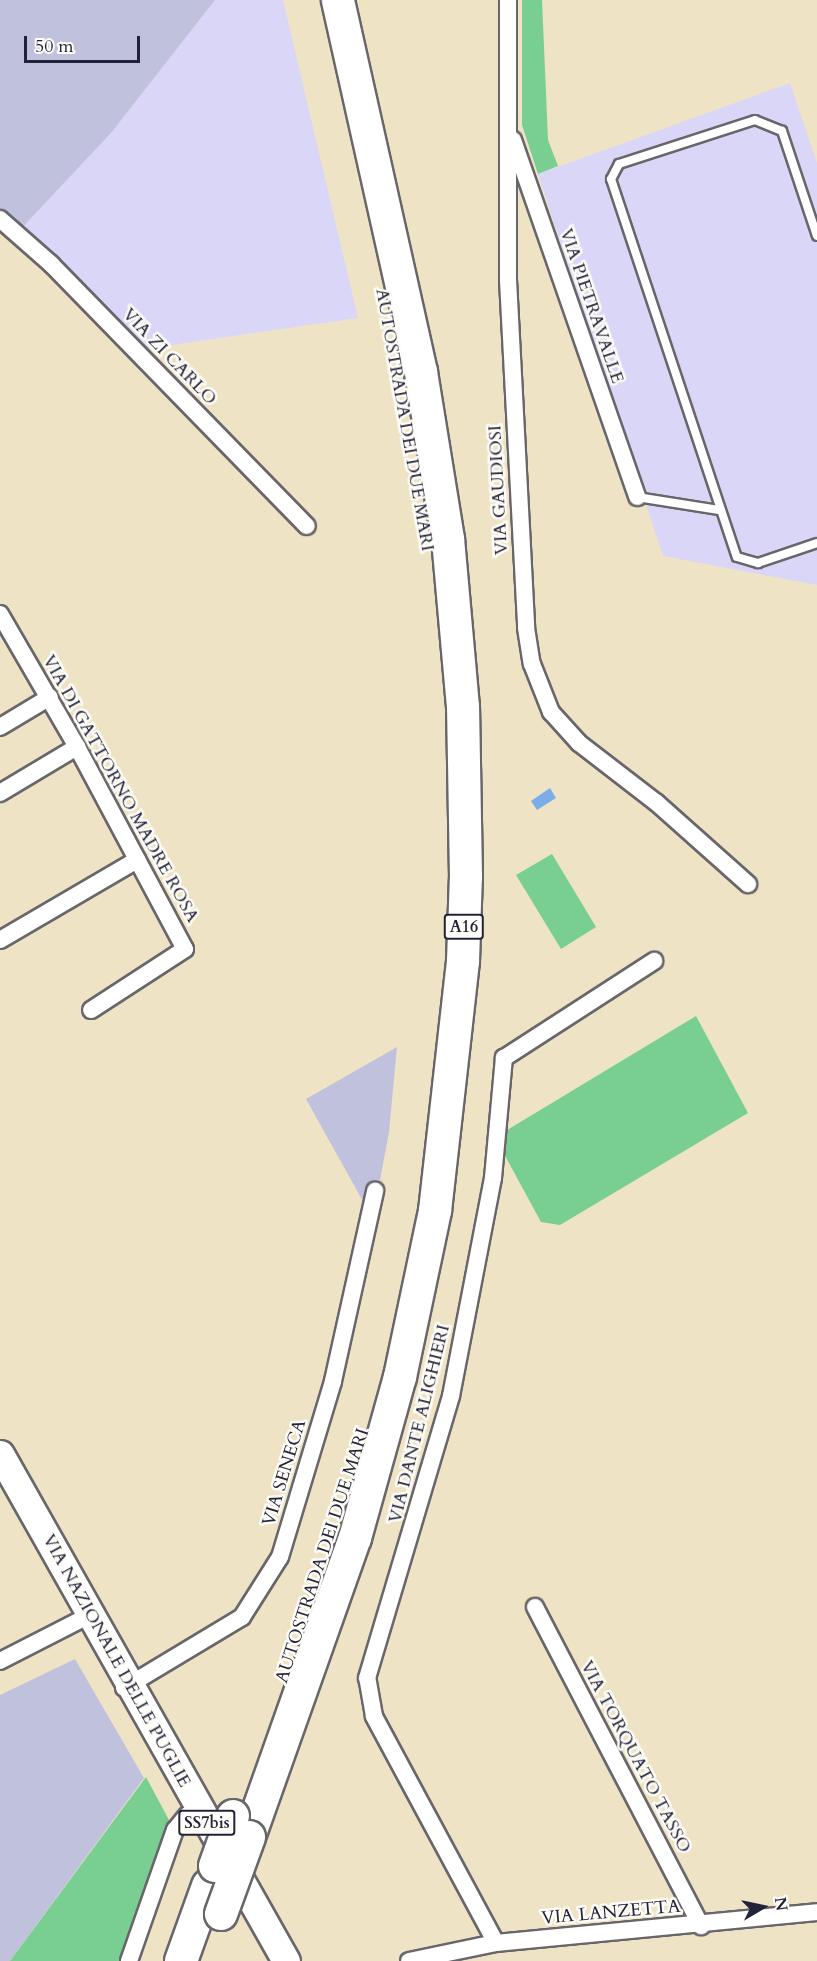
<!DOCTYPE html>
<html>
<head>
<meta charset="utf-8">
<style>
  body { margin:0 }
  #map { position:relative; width:817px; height:1961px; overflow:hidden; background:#eee4c5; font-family:Cardo,serif }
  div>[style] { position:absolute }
  .built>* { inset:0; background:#dad6f7 }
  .industrial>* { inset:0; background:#c0c2dd }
  .green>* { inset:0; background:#79ce91 }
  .water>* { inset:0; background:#7baee8 }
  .roads { filter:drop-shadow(2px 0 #69666b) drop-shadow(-2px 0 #69666b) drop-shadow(0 2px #69666b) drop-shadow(0 -2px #69666b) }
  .service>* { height:8px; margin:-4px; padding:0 4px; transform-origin:4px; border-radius:4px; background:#fff }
  .minor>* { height:16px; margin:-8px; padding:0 8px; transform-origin:8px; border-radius:8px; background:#fff }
  .primary>* { height:27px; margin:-13.5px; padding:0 13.5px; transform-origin:13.5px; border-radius:13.5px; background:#fff }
  .motorway>* { height:32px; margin:-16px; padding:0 16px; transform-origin:16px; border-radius:16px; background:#fff }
  .bridges { filter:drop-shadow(2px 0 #69666b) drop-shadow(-2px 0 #69666b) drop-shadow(0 2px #69666b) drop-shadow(0 -2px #69666b) }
  .motorway-bridge>* { height:32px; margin:-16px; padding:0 16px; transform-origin:16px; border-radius:16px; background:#fff }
  span { translate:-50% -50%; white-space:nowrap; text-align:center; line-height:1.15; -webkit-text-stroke:5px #fdfcf7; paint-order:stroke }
  .shield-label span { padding:2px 4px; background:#fdfcf7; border:2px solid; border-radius:4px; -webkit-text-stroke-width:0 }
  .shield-label { font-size:16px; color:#22223b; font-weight:700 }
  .street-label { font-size:18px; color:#22223b }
  .north { position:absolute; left:733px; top:1877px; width:60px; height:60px; -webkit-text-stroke:4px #fdfcf7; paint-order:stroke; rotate:81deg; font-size:16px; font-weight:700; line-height:24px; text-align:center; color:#22223b }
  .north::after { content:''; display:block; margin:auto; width:21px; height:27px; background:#22223b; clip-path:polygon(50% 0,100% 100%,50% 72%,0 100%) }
  .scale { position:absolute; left:24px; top:36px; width:116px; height:27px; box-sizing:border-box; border:3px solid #22223b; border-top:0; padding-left:8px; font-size:18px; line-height:21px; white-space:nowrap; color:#22223b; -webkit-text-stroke:4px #fdfcf7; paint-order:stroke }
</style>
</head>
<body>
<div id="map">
  <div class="built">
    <i style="clip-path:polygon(215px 0,283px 0,358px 318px,137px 350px,18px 232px,111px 133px)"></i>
    <i style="clip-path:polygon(790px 83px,817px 163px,817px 585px,663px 556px,538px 174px)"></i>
  </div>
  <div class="industrial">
    <i style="clip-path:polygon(0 0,215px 0,111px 133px,18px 232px,0 215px)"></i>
    <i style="clip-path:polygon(397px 1047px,389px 1132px,375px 1207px,365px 1205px,306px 1099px)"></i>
    <i style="clip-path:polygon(75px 1659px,144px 1778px,10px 1961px,0 1961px,0 1695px)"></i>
  </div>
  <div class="green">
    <i style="clip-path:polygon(522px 0,542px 0,548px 140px,558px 166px,538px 174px,522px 125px)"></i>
    <i style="clip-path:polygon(552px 854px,596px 927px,561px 949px,516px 875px)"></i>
    <i style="clip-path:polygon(696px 1016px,748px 1113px,560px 1225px,541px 1222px,503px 1152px,504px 1132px)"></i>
    <i style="clip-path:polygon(146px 1777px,169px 1820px,119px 1961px,10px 1961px)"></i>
  </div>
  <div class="water">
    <i style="clip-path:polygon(550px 788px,556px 798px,537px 810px,531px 801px)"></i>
  </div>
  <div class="roads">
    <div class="service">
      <i style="left:817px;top:236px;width:111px;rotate:-108.4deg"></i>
      <i style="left:782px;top:131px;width:29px;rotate:-158deg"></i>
      <i style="left:755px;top:120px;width:143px;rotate:162.1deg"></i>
      <i style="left:619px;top:164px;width:17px;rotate:118deg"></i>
      <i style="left:611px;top:179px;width:398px;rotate:71.6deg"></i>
      <i style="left:737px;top:557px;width:22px;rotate:16deg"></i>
      <i style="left:758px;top:563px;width:62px;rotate:-18.7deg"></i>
      <i style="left:637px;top:497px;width:83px;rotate:9deg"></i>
    </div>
    <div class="minor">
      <i style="left:508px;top:0;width:280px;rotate:90deg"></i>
      <i style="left:508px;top:280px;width:348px;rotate:87deg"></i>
      <i style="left:526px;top:628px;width:36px;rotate:81deg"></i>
      <i style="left:532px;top:664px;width:52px;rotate:68.4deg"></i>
      <i style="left:551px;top:712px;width:42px;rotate:47.9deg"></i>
      <i style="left:579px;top:743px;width:98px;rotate:37.6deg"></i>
      <i style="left:657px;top:803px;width:122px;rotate:41.7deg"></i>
      <i style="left:513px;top:140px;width:378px;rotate:70.8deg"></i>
      <i style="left:0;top:219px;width:68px;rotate:41.4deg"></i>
      <i style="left:51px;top:264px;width:366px;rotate:45.7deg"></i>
      <i style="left:0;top:614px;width:154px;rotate:59.9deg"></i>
      <i style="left:77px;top:747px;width:229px;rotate:61.9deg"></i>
      <i style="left:185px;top:949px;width:112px;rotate:147deg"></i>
      <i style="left:0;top:727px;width:58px;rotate:-31deg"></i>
      <i style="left:0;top:793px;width:90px;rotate:-30.9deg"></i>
      <i style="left:0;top:940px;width:159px;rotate:-30.3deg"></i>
      <i style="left:535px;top:1607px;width:360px;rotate:62.5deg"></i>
      <i style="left:0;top:1661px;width:90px;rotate:-27.1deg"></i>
      <i style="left:124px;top:1688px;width:138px;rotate:-31deg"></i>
      <i style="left:242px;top:1617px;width:71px;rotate:-57.7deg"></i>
      <i style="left:280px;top:1557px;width:184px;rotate:-73.2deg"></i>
      <i style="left:333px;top:1381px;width:195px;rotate:-77.5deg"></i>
      <i style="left:496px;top:1943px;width:258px;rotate:-118.3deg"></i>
      <i style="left:374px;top:1716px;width:39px;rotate:-100deg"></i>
      <i style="left:367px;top:1678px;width:294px;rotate:-73.4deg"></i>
      <i style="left:451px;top:1396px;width:222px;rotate:-79.1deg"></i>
      <i style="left:493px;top:1178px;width:121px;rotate:-84.8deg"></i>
      <i style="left:504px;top:1058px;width:179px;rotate:-32.9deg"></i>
      <i style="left:129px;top:1961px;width:139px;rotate:-70.7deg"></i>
      <i style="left:175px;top:1830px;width:19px;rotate:-51deg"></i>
      <i style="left:409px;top:1961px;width:89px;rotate:-11.7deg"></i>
      <i style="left:496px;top:1943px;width:322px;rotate:-5.5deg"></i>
    </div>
    <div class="primary">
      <i style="left:0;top:1454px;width:582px;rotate:60.57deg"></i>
    </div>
    <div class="motorway">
      <i style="left:249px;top:1837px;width:317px;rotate:-70.5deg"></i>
      <i style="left:355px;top:1538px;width:167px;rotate:-74.4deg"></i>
      <i style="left:400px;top:1377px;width:170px;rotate:-78.1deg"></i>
      <i style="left:435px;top:1211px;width:252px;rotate:-83.6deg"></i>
      <i style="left:463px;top:961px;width:84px;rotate:-88deg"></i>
      <i style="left:466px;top:877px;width:170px;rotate:-91deg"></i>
      <i style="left:463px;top:707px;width:169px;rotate:-95.1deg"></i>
      <i style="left:448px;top:539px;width:169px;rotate:-99.2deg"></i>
      <i style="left:421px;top:372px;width:381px;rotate:-102.6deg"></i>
      <i style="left:181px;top:1961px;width:80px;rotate:-70.2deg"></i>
    </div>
  </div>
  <div class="bridges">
    <div class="motorway-bridge">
      <i style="left:215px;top:1866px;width:53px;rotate:-70.2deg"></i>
      <i style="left:221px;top:1914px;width:82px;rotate:-70deg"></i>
    </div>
  </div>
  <div class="shield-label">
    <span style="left:464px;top:927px">A16</span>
    <span style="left:207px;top:1823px">SS7bis</span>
  </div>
  <div class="street-label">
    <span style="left:591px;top:306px;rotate:71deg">VIA PIETRAVALLE</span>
    <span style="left:169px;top:357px;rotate:46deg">VIA ZI CARLO</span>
    <span style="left:404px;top:420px;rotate:80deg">AUTOSTRADA DEI DUE MARI</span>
    <span style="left:499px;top:490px;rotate:-93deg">VIA GAUDIOSI</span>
    <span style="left:120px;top:789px;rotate:61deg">VIA DI GATTORNO MADRE ROSA</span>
    <span style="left:420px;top:1424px;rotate:-76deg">VIA DANTE ALIGHIERI</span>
    <span style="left:285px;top:1473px;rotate:-73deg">VIA SENECA</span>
    <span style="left:323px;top:1556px;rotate:-72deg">AUTOSTRADA DEI DUE MARI</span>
    <span style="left:116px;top:1661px;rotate:61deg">VIA NAZIONALE DELLE PUGLIE</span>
    <span style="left:635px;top:1757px;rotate:62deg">VIA TORQUATO TASSO</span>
    <span style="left:611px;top:1913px;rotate:-5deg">VIA LANZETTA</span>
  </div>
  <div class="north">N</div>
  <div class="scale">50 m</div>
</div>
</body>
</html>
